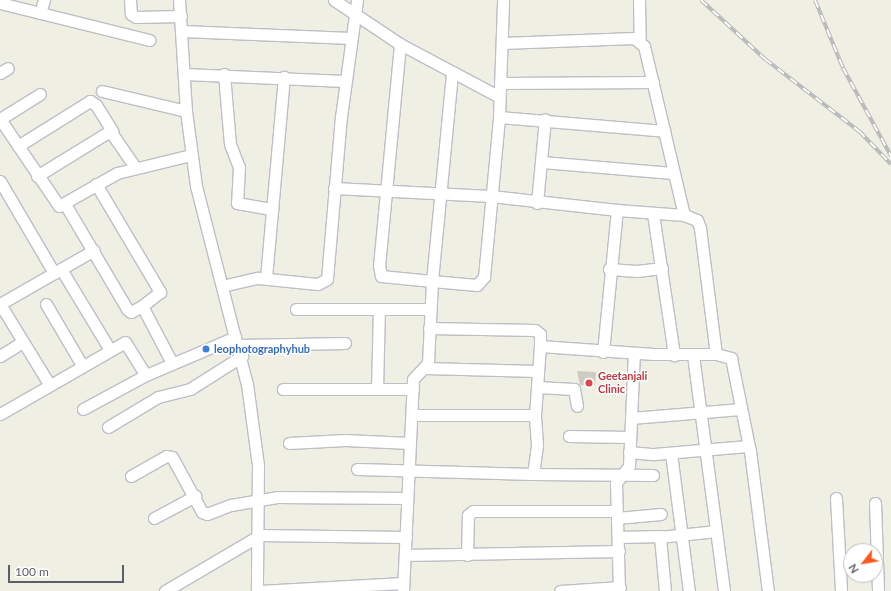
<!DOCTYPE html>
<html>
<head>
<meta charset="utf-8">
<style>
  body { margin:0 }
  #map { position:relative; width:891px; height:591px; overflow:hidden; background:#f0efe4; font-family:Lato,sans-serif }
  div>[style] { position:absolute }
  .building>* { inset:0; background:#cdcbc2 }
  .roads { filter:drop-shadow(1px 0 #bdbfc6) drop-shadow(-1px 0 #bdbfc6) drop-shadow(0 1px #bdbfc6) drop-shadow(0 -1px #bdbfc6) }
  .minor>* { height:11px; margin:-5.5px; padding:0 5.5px; transform-origin:5.5px; border-radius:5.5px; background:#fff }
  .rail>* { height:4px; margin-top:-2px; transform-origin:0; background:repeating-linear-gradient(90deg,#fff 0 8px,#b7b7b9 0 16px); box-sizing:border-box; border-block:1px solid #b7b7b9 }
  .dots>* { width:11px; height:11px; translate:-50% -50%; box-sizing:border-box; border:2px solid #fff; border-radius:50% }
  span { translate:-50% -50%; white-space:nowrap; text-align:center; line-height:1.15; -webkit-text-stroke:3px #fff; paint-order:stroke }
  .shop-label { font-size:11px; color:#366cbe; font-weight:700 }
  .left { translate:0 -50%; text-align:left }
  .health-label { font-size:11px; color:#be3a42; font-weight:700 }
  .north { position:absolute; left:843px; top:543px; width:40px; height:40px; box-sizing:border-box; background:#fff; border:1px solid #bdbfc2; border-radius:50%; rotate:239deg; font-size:11px; font-weight:700; line-height:16px; text-align:center; color:#5b5e66 }
  .north::after { content:''; display:block; margin:auto; width:14px; height:18px; background:#f95920; clip-path:polygon(50% 0,100% 100%,50% 72%,0 100%) }
  .scale { position:absolute; left:8px; top:565px; width:116px; height:18px; box-sizing:border-box; border:2px solid #5b5e66; border-top:0; padding-left:5px; font-size:12px; line-height:14px; white-space:nowrap; color:#5b5e66; -webkit-text-stroke:3px #fff; paint-order:stroke }
</style>
</head>
<body>
<div id="map">
  <div class="building">
    <i style="clip-path:polygon(577px 371px,596px 372px,595px 385px,580px 385px)"></i>
  </div>
  <div class="roads">
    <div class="minor">
      <i style="left:130px;top:0;width:14px;rotate:86deg"></i>
      <i style="left:131px;top:14px;width:6px;rotate:31deg"></i>
      <i style="left:136px;top:17px;width:45px;rotate:-1.3deg"></i>
      <i style="left:179px;top:0;width:111px;rotate:86.4deg"></i>
      <i style="left:186px;top:111px;width:76px;rotate:82.4deg"></i>
      <i style="left:196px;top:186px;width:204px;rotate:75.6deg"></i>
      <i style="left:247px;top:384px;width:82px;rotate:82.3deg"></i>
      <i style="left:258px;top:465px;width:126px;rotate:90.5deg"></i>
      <i style="left:334px;top:0;width:79px;rotate:33.7deg"></i>
      <i style="left:400px;top:44px;width:111px;rotate:28deg"></i>
      <i style="left:639px;top:0;width:39px;rotate:89deg"></i>
      <i style="left:0;top:3px;width:154px;rotate:13.9deg"></i>
      <i style="left:40px;top:13px;width:14px;rotate:-73deg"></i>
      <i style="left:182px;top:31px;width:169px;rotate:2.4deg"></i>
      <i style="left:502px;top:43px;width:132px;rotate:-2.2deg"></i>
      <i style="left:634px;top:38px;width:13px;rotate:39deg"></i>
      <i style="left:644px;top:46px;width:174px;rotate:76.7deg"></i>
      <i style="left:684px;top:215px;width:14px;rotate:21deg"></i>
      <i style="left:697px;top:220px;width:9px;rotate:69deg"></i>
      <i style="left:700px;top:228px;width:127px;rotate:82.8deg"></i>
      <i style="left:716px;top:354px;width:16px;rotate:15deg"></i>
      <i style="left:731px;top:358px;width:95px;rotate:78.5deg"></i>
      <i style="left:750px;top:451px;width:141px;rotate:82.7deg"></i>
      <i style="left:400px;top:44px;width:222px;rotate:95.4deg"></i>
      <i style="left:379px;top:265px;width:11px;rotate:80deg"></i>
      <i style="left:381px;top:276px;width:51px;rotate:5.6deg"></i>
      <i style="left:432px;top:281px;width:210px;rotate:-84.5deg"></i>
      <i style="left:0;top:73px;width:9px;rotate:-32deg"></i>
      <i style="left:184px;top:74px;width:161px;rotate:2.5deg"></i>
      <i style="left:224px;top:74px;width:70px;rotate:85.1deg"></i>
      <i style="left:230px;top:144px;width:25px;rotate:69deg"></i>
      <i style="left:239px;top:167px;width:36px;rotate:93deg"></i>
      <i style="left:237px;top:203px;width:36px;rotate:10deg"></i>
      <i style="left:500px;top:83px;width:153px;rotate:-0.4deg"></i>
      <i style="left:102px;top:91px;width:86px;rotate:13.4deg"></i>
      <i style="left:499px;top:117px;width:166px;rotate:4.8deg"></i>
      <i style="left:0;top:119px;width:105px;rotate:55.9deg"></i>
      <i style="left:59px;top:206px;width:67px;rotate:-29.6deg"></i>
      <i style="left:117px;top:173px;width:76px;rotate:-13.7deg"></i>
      <i style="left:0;top:119px;width:47px;rotate:-32deg"></i>
      <i style="left:18px;top:146px;width:85px;rotate:-32deg"></i>
      <i style="left:90px;top:101px;width:7px;rotate:34deg"></i>
      <i style="left:96px;top:105px;width:31px;rotate:58deg"></i>
      <i style="left:542px;top:162px;width:131px;rotate:4.8deg"></i>
      <i style="left:37px;top:176px;width:86px;rotate:-31.7deg"></i>
      <i style="left:110px;top:131px;width:44px;rotate:55.2deg"></i>
      <i style="left:0;top:181px;width:107px;rotate:59.6deg"></i>
      <i style="left:96px;top:184px;width:126px;rotate:59.3deg"></i>
      <i style="left:160px;top:292px;width:23px;rotate:142deg"></i>
      <i style="left:334px;top:188px;width:157px;rotate:2.9deg"></i>
      <i style="left:491px;top:196px;width:127px;rotate:6.3deg"></i>
      <i style="left:537px;top:203px;width:84px;rotate:-84.6deg"></i>
      <i style="left:65px;top:204px;width:122px;rotate:59.4deg"></i>
      <i style="left:127px;top:309px;width:5px;rotate:37deg"></i>
      <i style="left:131px;top:312px;width:13px;rotate:-29deg"></i>
      <i style="left:142px;top:306px;width:64px;rotate:62.2deg"></i>
      <i style="left:653px;top:214px;width:143px;rotate:81.5deg"></i>
      <i style="left:61px;top:269px;width:95px;rotate:58.8deg"></i>
      <i style="left:609px;top:269px;width:28px;rotate:4deg"></i>
      <i style="left:637px;top:271px;width:25px;rotate:-7deg"></i>
      <i style="left:266px;top:278px;width:202px;rotate:-84.9deg"></i>
      <i style="left:222px;top:286px;width:37px;rotate:-13deg"></i>
      <i style="left:258px;top:278px;width:60px;rotate:5.7deg"></i>
      <i style="left:318px;top:284px;width:10px;rotate:-29deg"></i>
      <i style="left:327px;top:279px;width:163px;rotate:-85.1deg"></i>
      <i style="left:341px;top:117px;width:118px;rotate:-82.2deg"></i>
      <i style="left:0;top:304px;width:108px;rotate:-29.9deg"></i>
      <i style="left:0;top:304px;width:94px;rotate:58.5deg"></i>
      <i style="left:46px;top:304px;width:71px;rotate:59.5deg"></i>
      <i style="left:296px;top:309px;width:133px"></i>
      <i style="left:429px;top:328px;width:106px;rotate:1.1deg"></i>
      <i style="left:535px;top:330px;width:6px;rotate:39deg"></i>
      <i style="left:540px;top:334px;width:12px;rotate:90deg"></i>
      <i style="left:239px;top:345px;width:106px;rotate:-1.1deg"></i>
      <i style="left:603px;top:352px;width:143px;rotate:-84.4deg"></i>
      <i style="left:617px;top:210px;width:67px;rotate:4.3deg"></i>
      <i style="left:693px;top:355px;width:238px;rotate:82.5deg"></i>
      <i style="left:0;top:356px;width:26px;rotate:-32deg"></i>
      <i style="left:425px;top:368px;width:113px;rotate:1.5deg"></i>
      <i style="left:537px;top:387px;width:37px;rotate:3deg"></i>
      <i style="left:574px;top:389px;width:17px;rotate:80deg"></i>
      <i style="left:283px;top:389px;width:130px"></i>
      <i style="left:377px;top:389px;width:80px;rotate:-88.6deg"></i>
      <i style="left:83px;top:409px;width:72px;rotate:-28.4deg"></i>
      <i style="left:146px;top:375px;width:97px;rotate:-23.1deg"></i>
      <i style="left:0;top:414px;width:144px;rotate:-29.9deg"></i>
      <i style="left:125px;top:342px;width:39px;rotate:58deg"></i>
      <i style="left:412px;top:415px;width:123px"></i>
      <i style="left:535px;top:415px;width:69px;rotate:-85.9deg"></i>
      <i style="left:540px;top:346px;width:114px;rotate:4deg"></i>
      <i style="left:654px;top:354px;width:62px"></i>
      <i style="left:631px;top:418px;width:110px;rotate:-4.7deg"></i>
      <i style="left:108px;top:427px;width:58px;rotate:-31deg"></i>
      <i style="left:158px;top:397px;width:33px;rotate:-14deg"></i>
      <i style="left:190px;top:389px;width:62px;rotate:-32.4deg"></i>
      <i style="left:569px;top:436px;width:61px;rotate:0.9deg"></i>
      <i style="left:289px;top:443px;width:56px;rotate:-3.1deg"></i>
      <i style="left:345px;top:440px;width:65px;rotate:2.6deg"></i>
      <i style="left:629px;top:452px;width:25px;rotate:5deg"></i>
      <i style="left:654px;top:454px;width:94px;rotate:-4.9deg"></i>
      <i style="left:671px;top:453px;width:139px;rotate:82.6deg"></i>
      <i style="left:357px;top:469px;width:176px;rotate:1.6deg"></i>
      <i style="left:533px;top:474px;width:29px;rotate:-82deg"></i>
      <i style="left:537px;top:445px;width:30px;rotate:-94deg"></i>
      <i style="left:533px;top:474px;width:120px;rotate:0.5deg"></i>
      <i style="left:131px;top:476px;width:40px;rotate:-29.7deg"></i>
      <i style="left:166px;top:456px;width:6px;rotate:9deg"></i>
      <i style="left:172px;top:457px;width:63px;rotate:61.4deg"></i>
      <i style="left:202px;top:512px;width:5px;rotate:22deg"></i>
      <i style="left:207px;top:514px;width:26px;rotate:-21deg"></i>
      <i style="left:231px;top:505px;width:48px;rotate:-9.7deg"></i>
      <i style="left:278px;top:497px;width:129px;rotate:0.4deg"></i>
      <i style="left:836px;top:498px;width:93px;rotate:86.9deg"></i>
      <i style="left:875px;top:503px;width:88px;rotate:88deg"></i>
      <i style="left:154px;top:518px;width:47px;rotate:-28.2deg"></i>
      <i style="left:617px;top:518px;width:44px;rotate:-5.2deg"></i>
      <i style="left:618px;top:537px;width:44px;rotate:-1.3deg"></i>
      <i style="left:405px;top:555px;width:214px;rotate:-1.1deg"></i>
      <i style="left:467px;top:555px;width:40px;rotate:-88.6deg"></i>
      <i style="left:468px;top:515px;width:6px;rotate:-39deg"></i>
      <i style="left:473px;top:511px;width:143px"></i>
      <i style="left:165px;top:591px;width:110px;rotate:-30.5deg"></i>
      <i style="left:260px;top:535px;width:146px;rotate:0.8deg"></i>
      <i style="left:259px;top:591px;width:144px;rotate:-3.2deg"></i>
      <i style="left:403px;top:591px;width:212px;rotate:-87.3deg"></i>
      <i style="left:413px;top:379px;width:22px;rotate:-47deg"></i>
      <i style="left:428px;top:363px;width:82px;rotate:-87.2deg"></i>
      <i style="left:432px;top:281px;width:45px;rotate:5.1deg"></i>
      <i style="left:477px;top:285px;width:11px;rotate:-49deg"></i>
      <i style="left:484px;top:277px;width:161px;rotate:-84.6deg"></i>
      <i style="left:499px;top:117px;width:117px;rotate:-88deg"></i>
      <i style="left:560px;top:591px;width:60px;rotate:-3.8deg"></i>
      <i style="left:619px;top:591px;width:108px;rotate:-91.6deg"></i>
      <i style="left:616px;top:483px;width:21px;rotate:-53deg"></i>
      <i style="left:629px;top:466px;width:113px;rotate:-87.5deg"></i>
      <i style="left:665px;top:591px;width:54px;rotate:-95.3deg"></i>
      <i style="left:660px;top:537px;width:56px;rotate:-6.1deg"></i>
    </div>
  </div>
  <div class="rail">
    <i style="left:701px;top:0;width:87px;rotate:42.7deg"></i>
    <i style="left:765px;top:59px;width:118px;rotate:37.5deg"></i>
    <i style="left:859px;top:131px;width:46px;rotate:45.9deg"></i>
    <i style="left:815px;top:0;width:74px;rotate:67.6deg"></i>
    <i style="left:843px;top:68px;width:100px;rotate:61.4deg"></i>
  </div>
  <div class="dots">
    <i style="left:206px;top:349px;background:#3f7fe0"></i>
    <i style="left:589px;top:383px;background:#e0444e"></i>
  </div>
  <div class="shop-label">
    <span class="left" style="left:214px;top:349px">leophotographyhub</span>
  </div>
  <div class="health-label">
    <span class="left" style="left:598px;top:383px">Geetanjali<br>Clinic</span>
  </div>
  <div class="north">N</div>
  <div class="scale">100 m</div>
</div>
</body>
</html>
